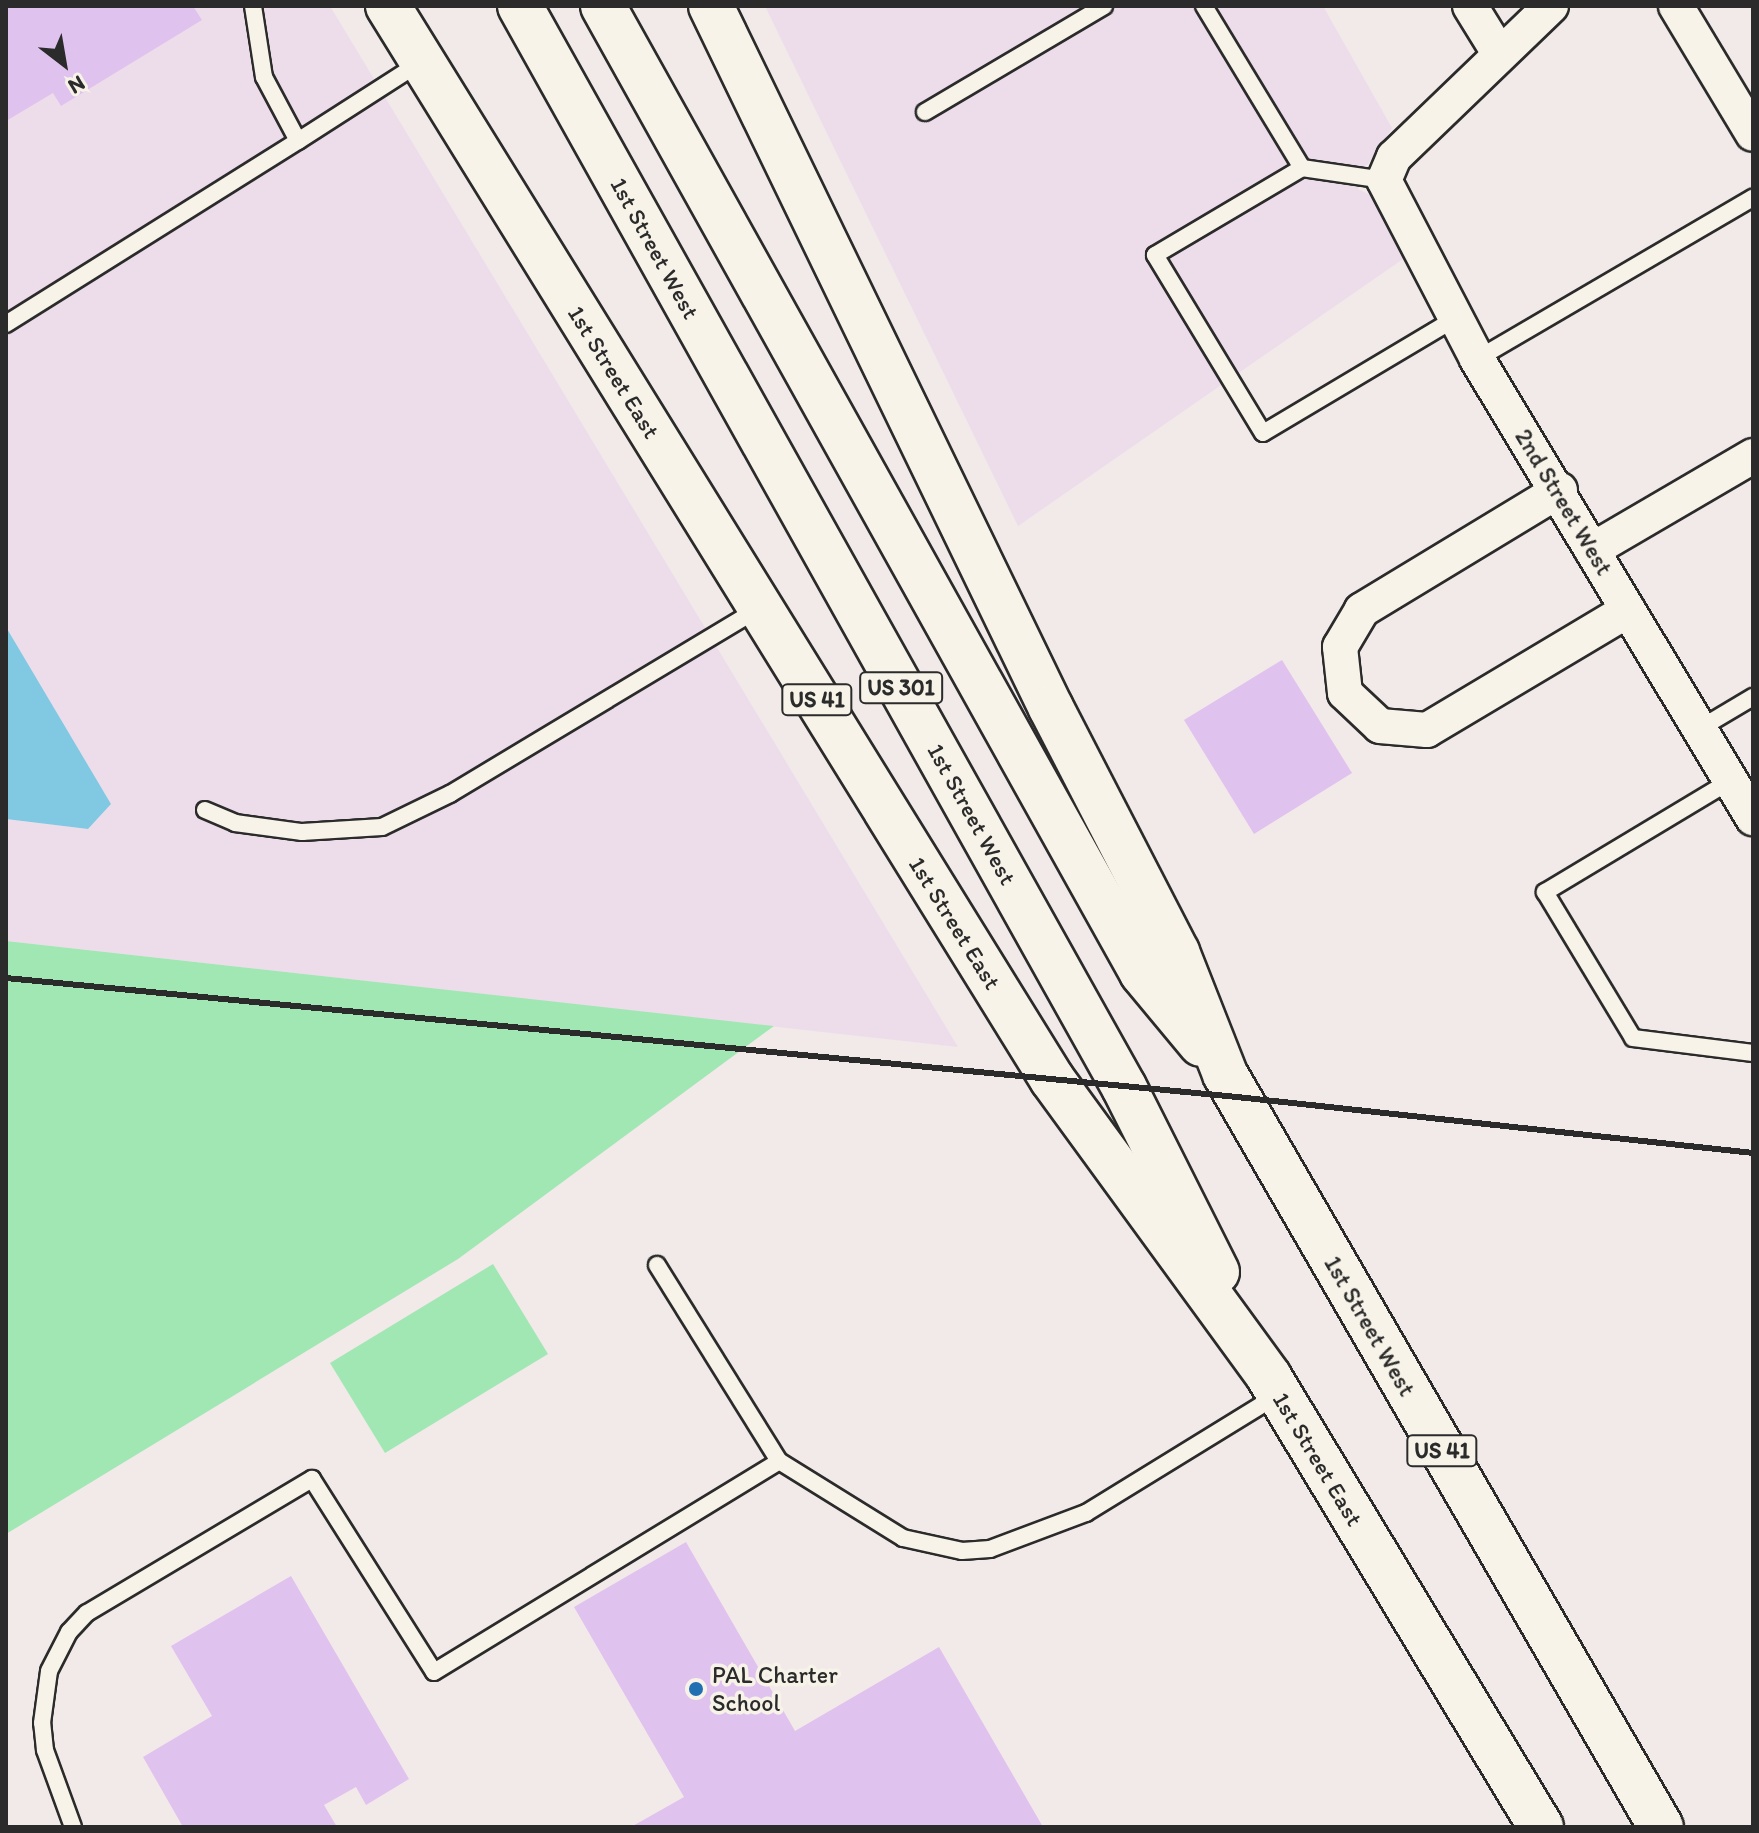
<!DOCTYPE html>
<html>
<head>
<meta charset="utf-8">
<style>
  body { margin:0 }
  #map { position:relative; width:1759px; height:1833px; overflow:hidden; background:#f2e9e9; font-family:Itim,sans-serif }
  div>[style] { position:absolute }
  .built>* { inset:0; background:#edddeb }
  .green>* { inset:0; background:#a1e7b3 }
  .water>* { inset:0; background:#81c8e2 }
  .building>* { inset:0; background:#e0c2ef }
  .roads { filter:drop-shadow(2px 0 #2b2b2b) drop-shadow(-2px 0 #2b2b2b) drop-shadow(0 2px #2b2b2b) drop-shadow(0 -2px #2b2b2b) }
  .service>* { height:16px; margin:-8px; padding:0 8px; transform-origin:8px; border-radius:8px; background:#f7f3e8 }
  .minor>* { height:34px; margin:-17px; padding:0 17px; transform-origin:17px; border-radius:17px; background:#f7f3e8 }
  .primary>* { height:44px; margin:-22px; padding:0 22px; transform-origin:22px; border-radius:22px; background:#f7f3e8 }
  .rail>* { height:6px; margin:-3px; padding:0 3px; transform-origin:3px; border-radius:3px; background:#2b2b2b }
  .dots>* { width:22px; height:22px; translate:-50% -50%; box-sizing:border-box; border:4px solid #f7f3e8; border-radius:50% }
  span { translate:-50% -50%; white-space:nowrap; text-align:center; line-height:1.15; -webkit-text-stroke:7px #f7f3e8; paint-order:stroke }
  .shield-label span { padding:2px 6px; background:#f7f3e8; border:2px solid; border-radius:6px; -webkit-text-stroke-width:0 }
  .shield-label { font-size:22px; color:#2b2b2b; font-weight:700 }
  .street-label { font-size:24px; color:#2b2b2b }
  .poi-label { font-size:24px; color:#2b2b2b }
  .left { translate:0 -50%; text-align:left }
  .frame { position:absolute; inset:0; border:8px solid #2b2b2b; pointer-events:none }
  .north { position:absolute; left:24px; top:24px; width:80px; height:80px; -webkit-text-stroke:6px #f7f3e8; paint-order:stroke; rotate:149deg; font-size:22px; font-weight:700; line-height:32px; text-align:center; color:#2b2b2b }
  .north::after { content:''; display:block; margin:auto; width:28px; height:36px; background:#2b2b2b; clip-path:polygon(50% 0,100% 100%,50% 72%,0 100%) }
</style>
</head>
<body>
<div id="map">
  <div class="built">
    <i style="clip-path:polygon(6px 6px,330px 6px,958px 1047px,6px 941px,6px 819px,88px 829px,111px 804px,6px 627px)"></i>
    <i style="clip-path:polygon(765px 6px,1323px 6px,1392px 128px,1368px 164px,1357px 170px,1362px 179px,1358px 189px,1370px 195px,1403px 259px,1018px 526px)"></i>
  </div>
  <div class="green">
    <i style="clip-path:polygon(6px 941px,774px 1026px,458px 1259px,6px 1534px)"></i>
    <i style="clip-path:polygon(493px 1264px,548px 1354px,385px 1453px,330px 1363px)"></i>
  </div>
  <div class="water">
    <i style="clip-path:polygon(6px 627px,111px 804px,88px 829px,6px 819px)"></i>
  </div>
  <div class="building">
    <i style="clip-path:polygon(6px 6px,193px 6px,202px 20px,61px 106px,53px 93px,6px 121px)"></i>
    <i style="clip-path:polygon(1282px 660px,1352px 773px,1254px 834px,1184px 720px)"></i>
    <i style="clip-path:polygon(686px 1542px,795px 1731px,939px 1647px,1043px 1827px,631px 1827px,684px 1797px,574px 1607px)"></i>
    <i style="clip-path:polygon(291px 1576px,409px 1779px,366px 1805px,356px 1787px,324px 1805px,337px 1827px,183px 1827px,143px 1757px,212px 1716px,171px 1646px)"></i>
  </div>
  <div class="roads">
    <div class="service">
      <i style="left:253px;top:6px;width:72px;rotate:81.2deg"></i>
      <i style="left:264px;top:77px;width:72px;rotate:62deg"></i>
      <i style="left:298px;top:141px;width:146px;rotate:-32.7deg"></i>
      <i style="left:1204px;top:6px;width:189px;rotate:58.8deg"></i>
      <i style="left:1302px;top:168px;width:83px;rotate:8.3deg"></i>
      <i style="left:925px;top:112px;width:208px;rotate:-30.6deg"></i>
      <i style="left:1302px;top:168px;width:171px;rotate:149.4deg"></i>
      <i style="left:1155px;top:255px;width:208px;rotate:58.8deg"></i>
      <i style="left:1263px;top:433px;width:225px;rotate:-30.8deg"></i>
      <i style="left:6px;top:324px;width:345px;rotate:-32.1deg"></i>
      <i style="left:1477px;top:359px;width:320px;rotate:-30.3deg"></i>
      <i style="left:1699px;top:729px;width:63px;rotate:-30.7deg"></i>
      <i style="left:1730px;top:781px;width:216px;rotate:149deg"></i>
      <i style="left:1545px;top:892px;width:170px;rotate:58.9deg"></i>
      <i style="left:1633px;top:1038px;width:121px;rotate:7.1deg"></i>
      <i style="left:205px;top:810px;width:33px;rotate:23deg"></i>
      <i style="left:235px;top:823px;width:68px;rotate:7.7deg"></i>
      <i style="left:302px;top:832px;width:80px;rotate:-3.6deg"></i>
      <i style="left:382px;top:827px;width:76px;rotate:-25.9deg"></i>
      <i style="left:450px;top:794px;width:362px;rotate:-31deg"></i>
      <i style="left:657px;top:1265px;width:231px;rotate:58.1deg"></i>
      <i style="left:73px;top:1827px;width:82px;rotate:-110deg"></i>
      <i style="left:45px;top:1750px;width:27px;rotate:-96deg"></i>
      <i style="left:42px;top:1723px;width:52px;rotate:-82.3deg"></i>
      <i style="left:49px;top:1671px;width:44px;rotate:-62.9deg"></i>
      <i style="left:69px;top:1632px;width:26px;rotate:-47deg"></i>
      <i style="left:87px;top:1613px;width:262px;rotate:-30.8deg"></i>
      <i style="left:312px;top:1479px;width:228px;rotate:57.7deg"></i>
      <i style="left:434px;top:1672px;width:404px;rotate:-31.4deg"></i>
      <i style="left:779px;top:1461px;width:146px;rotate:31.8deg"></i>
      <i style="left:903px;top:1538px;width:60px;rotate:12.4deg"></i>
      <i style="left:962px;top:1551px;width:28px;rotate:-4deg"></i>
      <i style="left:990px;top:1549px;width:103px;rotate:-20.6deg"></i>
      <i style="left:1086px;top:1513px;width:225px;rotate:-31.6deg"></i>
    </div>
    <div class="minor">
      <i style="left:1470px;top:6px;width:55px;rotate:58.3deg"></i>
      <i style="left:1551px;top:6px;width:218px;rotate:136.1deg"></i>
      <i style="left:1394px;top:157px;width:25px;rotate:113deg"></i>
      <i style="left:1384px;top:180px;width:202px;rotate:62.5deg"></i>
      <i style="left:1477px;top:359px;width:536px;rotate:58.98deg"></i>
      <i style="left:1676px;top:6px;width:149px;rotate:59deg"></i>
      <i style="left:1560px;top:490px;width:232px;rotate:148.8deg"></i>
      <i style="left:1362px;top:610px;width:43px;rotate:120.7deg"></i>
      <i style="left:1340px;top:647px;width:46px;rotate:83.8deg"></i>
      <i style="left:1345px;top:693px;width:48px;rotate:43.3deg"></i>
      <i style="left:1380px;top:726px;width:47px;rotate:4.9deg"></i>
      <i style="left:1427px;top:730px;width:234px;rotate:-30.8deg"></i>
      <i style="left:1592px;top:550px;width:186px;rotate:-30.3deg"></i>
    </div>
    <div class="primary">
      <i style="left:388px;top:6px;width:1262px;rotate:58.25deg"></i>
      <i style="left:1052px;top:1079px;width:369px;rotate:53.9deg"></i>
      <i style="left:1269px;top:1377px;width:526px;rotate:58.85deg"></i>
      <i style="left:520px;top:6px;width:1238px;rotate:60.81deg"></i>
      <i style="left:1124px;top:1087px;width:207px;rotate:63.3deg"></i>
      <i style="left:603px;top:6px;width:1107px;rotate:60.86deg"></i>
      <i style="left:1142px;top:973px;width:92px;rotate:50.3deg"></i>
      <i style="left:711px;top:6px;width:780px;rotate:64.16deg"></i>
      <i style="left:1051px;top:708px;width:275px;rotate:62.7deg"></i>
      <i style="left:1177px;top:952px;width:131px;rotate:68.5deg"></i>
      <i style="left:1225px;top:1074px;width:870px;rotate:59.93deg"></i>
    </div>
  </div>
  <div class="rail">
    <i style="left:6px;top:978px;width:1237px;rotate:5.52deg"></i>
    <i style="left:1237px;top:1097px;width:519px;rotate:6.19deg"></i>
  </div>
  <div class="dots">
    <i style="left:696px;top:1689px;background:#1f6fb2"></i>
  </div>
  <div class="shield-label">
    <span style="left:901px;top:688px">US 301</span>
    <span style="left:817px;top:700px">US 41</span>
    <span style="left:1442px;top:1451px">US 41</span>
  </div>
  <div class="street-label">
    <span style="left:655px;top:248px;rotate:61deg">1st Street West</span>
    <span style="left:614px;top:372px;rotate:58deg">1st Street East</span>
    <span style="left:1564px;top:502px;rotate:59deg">2nd Street West</span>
    <span style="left:972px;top:814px;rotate:61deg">1st Street West</span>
    <span style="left:955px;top:923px;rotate:58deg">1st Street East</span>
    <span style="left:1370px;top:1326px;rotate:60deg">1st Street West</span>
    <span style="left:1318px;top:1459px;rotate:59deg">1st Street East</span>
  </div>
  <div class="poi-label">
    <span class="left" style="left:712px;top:1689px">PAL Charter<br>School</span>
  </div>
  <div class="frame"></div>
  <div class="north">N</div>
</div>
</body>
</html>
